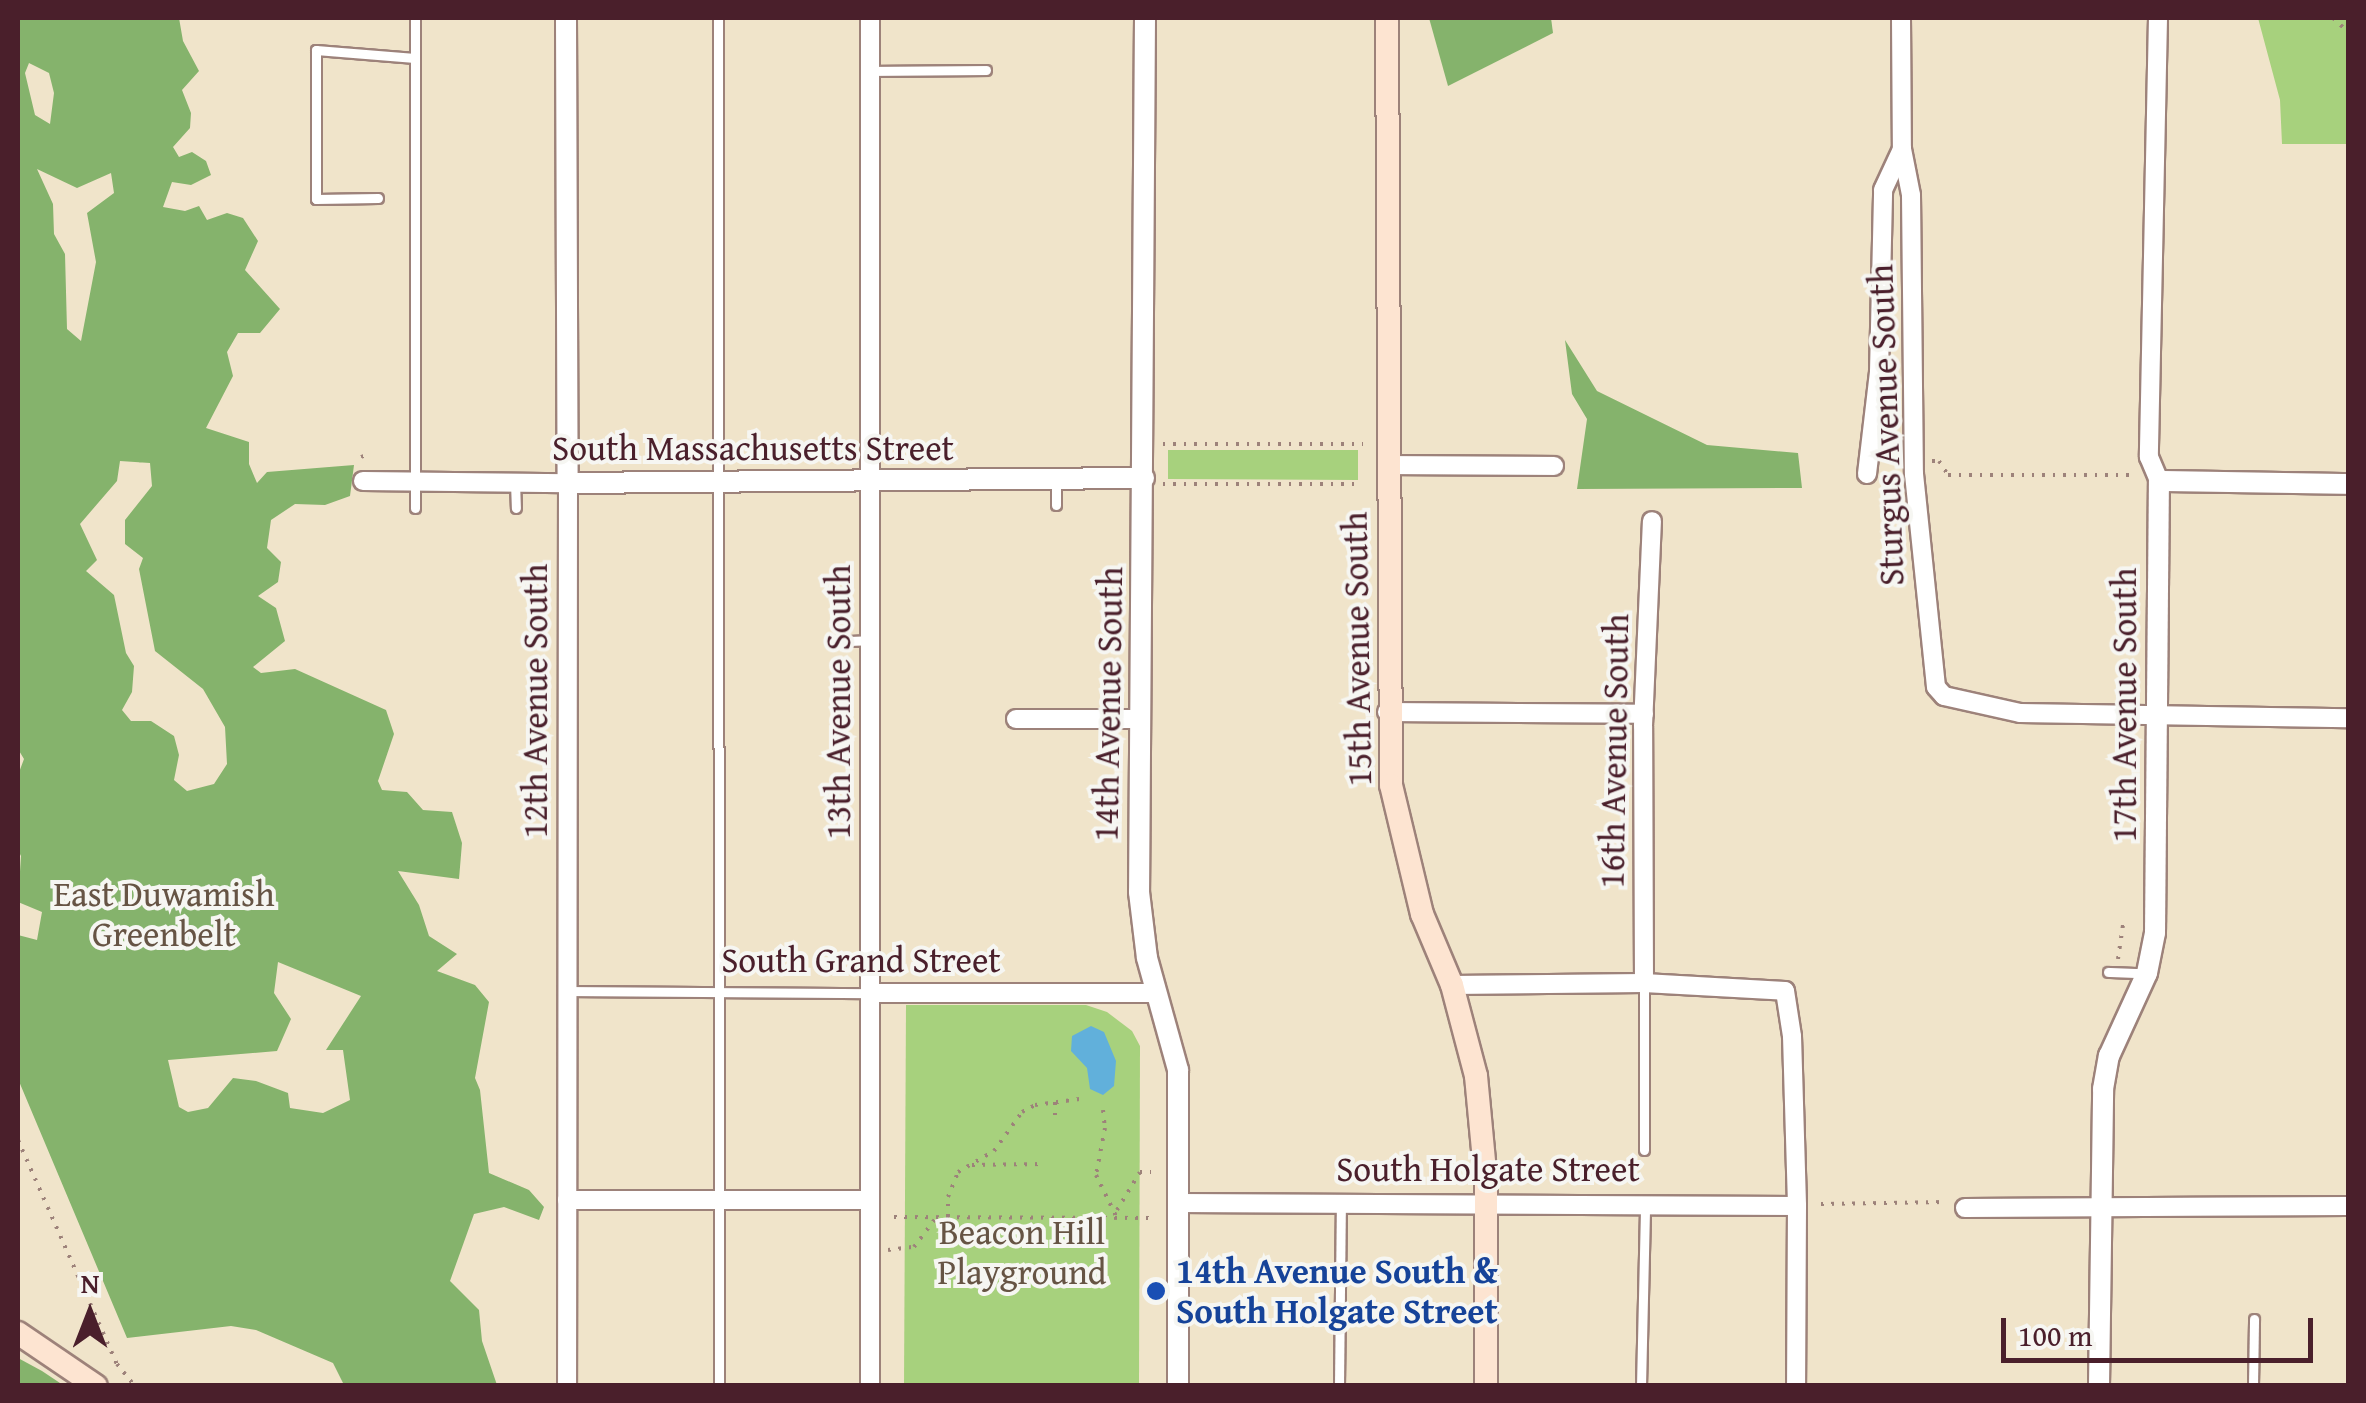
<!DOCTYPE html>
<html>
<head>
<meta charset="utf-8">
<style>
  body { margin:0 }
  #map { position:relative; width:2366px; height:1403px; overflow:hidden; background:#f0e4ca; font-family:"Gentium Book Plus",serif }
  div>[style] { position:absolute }
  .green>* { inset:0; background:#a7d17d }
  .forest>* { inset:0; background:#85b36c }
  .water>* { inset:0; background:#61b0db }
  .path>* { height:4px; margin-top:-2px; transform-origin:0; background:repeating-linear-gradient(90deg,#9d827a 0 2.5px,transparent 0 10.5px) }
  .roads { filter:drop-shadow(2px 0 #9d827a) drop-shadow(-2px 0 #9d827a) drop-shadow(0 2px #9d827a) drop-shadow(0 -2px #9d827a) }
  .service>* { height:9px; margin:-4.5px; padding:0 4.5px; transform-origin:4.5px; border-radius:4.5px; background:#fff }
  .minor>* { height:18px; margin:-9px; padding:0 9px; transform-origin:9px; border-radius:9px; background:#fff }
  .tertiary>* { height:20px; margin:-10px; padding:0 10px; transform-origin:10px; border-radius:10px; background:#fff }
  .secondary>* { height:22px; margin:-11px; padding:0 11px; transform-origin:11px; border-radius:11px; background:#fde4d1 }
  .dots>* { width:28px; height:28px; translate:-50% -50%; box-sizing:border-box; border:5px solid #f6f6f2; border-radius:50% }
  span { translate:-50% -50%; white-space:nowrap; text-align:center; line-height:1.15; -webkit-text-stroke:8px #f6f6f2; paint-order:stroke }
  .street-label { font-size:35px; color:#4a1f2b }
  .park-label { font-size:35px; color:#665444 }
  .transit-label { font-size:35px; color:#164399; font-weight:700 }
  .left { translate:0 -50%; text-align:left }
  .frame { position:absolute; inset:0; border:20px solid #4a1f2b; pointer-events:none }
  .north { position:absolute; left:40px; top:1263px; width:100px; height:100px; -webkit-text-stroke:8px #f6f6f2; paint-order:stroke; rotate:0deg; font-size:28px; font-weight:700; line-height:40px; text-align:center; color:#4a1f2b }
  .north::after { content:''; display:block; margin:auto; width:35px; height:45px; background:#4a1f2b; clip-path:polygon(50% 0,100% 100%,50% 72%,0 100%) }
  .scale { position:absolute; left:2001px; top:1318px; width:312px; height:45px; box-sizing:border-box; border:5px solid #4a1f2b; border-top:0; padding-left:12px; font-size:30px; line-height:35px; white-space:nowrap; color:#4a1f2b; -webkit-text-stroke:8px #f6f6f2; paint-order:stroke }
</style>
</head>
<body>
<div id="map">
  <div class="green">
    <i style="clip-path:polygon(2258px 18px,2348px 18px,2348px 144px,2282px 144px,2280px 100px)"></i>
    <i style="clip-path:polygon(1168px 450px,1358px 450px,1358px 480px,1168px 479px)"></i>
    <i style="clip-path:polygon(906px 1005px,1086px 1005px,1107px 1012px,1132px 1031px,1140px 1046px,1139px 1385px,904px 1386px)"></i>
  </div>
  <div class="forest">
    <i style="clip-path:polygon(evenodd,18px 18px,179px 18px,183px 41px,199px 71px,182px 90px,191px 113px,190px 128px,173px 147px,179px 157px,192px 152px,206px 161px,211px 175px,191px 185px,172px 182px,163px 207px,185px 211px,199px 206px,207px 220px,227px 213px,243px 218px,258px 241px,245px 270px,280px 309px,260px 333px,238px 333px,227px 352px,233px 376px,206px 428px,249px 442px,249px 464px,257px 483px,267px 472px,354px 465px,350px 496px,325px 505px,295px 504px,271px 520px,267px 548px,281px 562px,278px 582px,258px 596px,276px 608px,285px 641px,253px 667px,261px 673px,295px 669px,386px 710px,394px 734px,378px 781px,382px 790px,407px 792px,423px 810px,452px 812px,462px 843px,459px 879px,398px 871px,419px 905px,429px 936px,457px 954px,437px 971px,475px 985px,489px 1002px,475px 1078px,480px 1090px,489px 1173px,529px 1190px,544px 1207px,539px 1220px,504px 1207px,474px 1214px,450px 1281px,479px 1310px,482px 1341px,497px 1385px,344px 1385px,333px 1363px,256px 1330px,231px 1326px,127px 1338px,18px 1079px,18px 935px,37px 940px,42px 912px,18px 902px,21px 856px,18px 850px,18px 775px,24px 759px,18px 749px,18px 18px,29px 63px,49px 73px,54px 93px,50px 124px,35px 115px,25px 73px,29px 63px,18px 18px,37px 169px,77px 188px,111px 173px,114px 193px,87px 213px,96px 262px,81px 341px,67px 329px,65px 254px,54px 234px,53px 204px,37px 169px,18px 18px,120px 461px,150px 463px,152px 486px,125px 520px,125px 544px,143px 558px,139px 569px,155px 651px,203px 689px,225px 727px,227px 764px,214px 784px,187px 791px,174px 780px,179px 755px,174px 736px,151px 721px,131px 721px,122px 710px,132px 692px,134px 666px,126px 653px,114px 595px,86px 571px,97px 560px,80px 524px,117px 481px,120px 461px,18px 18px,278px 962px,361px 996px,326px 1050px,343px 1050px,350px 1100px,323px 1113px,290px 1108px,288px 1093px,256px 1081px,233px 1078px,208px 1108px,188px 1112px,179px 1107px,168px 1060px,277px 1051px,291px 1019px,274px 993px,278px 962px)"></i>
    <i style="clip-path:polygon(1429px 18px,1551px 18px,1553px 33px,1448px 86px)"></i>
    <i style="clip-path:polygon(1565px 340px,1597px 391px,1707px 445px,1798px 453px,1802px 488px,1577px 489px,1587px 419px,1572px 394px)"></i>
    <i style="clip-path:polygon(18px 1358px,42px 1371px,63px 1385px,18px 1385px)"></i>
  </div>
  <div class="water">
    <i style="clip-path:polygon(1091px 1026px,1104px 1032px,1116px 1061px,1114px 1086px,1103px 1095px,1090px 1089px,1087px 1068px,1071px 1051px,1072px 1036px)"></i>
  </div>
  <div class="path">
    <i style="left:2333px;top:18px;width:21px;rotate:43deg"></i>
    <i style="left:1163px;top:444px;width:200px"></i>
    <i style="left:361px;top:457px;width:9px;rotate:-21deg"></i>
    <i style="left:1932px;top:461px;width:7px"></i>
    <i style="left:1939px;top:461px;width:17px;rotate:57deg"></i>
    <i style="left:1948px;top:475px;width:182px"></i>
    <i style="left:1163px;top:484px;width:199px"></i>
    <i style="left:2118px;top:959px;width:41px;rotate:-81.7deg"></i>
    <i style="left:1055px;top:1102px;width:21px;rotate:90deg"></i>
    <i style="left:1103px;top:1110px;width:18px;rotate:84deg"></i>
    <i style="left:1105px;top:1128px;width:48px;rotate:100.8deg"></i>
    <i style="left:1096px;top:1175px;width:48px;rotate:64deg"></i>
    <i style="left:18px;top:1140px;width:245px;rotate:66.2deg"></i>
    <i style="left:117px;top:1364px;width:28px;rotate:51deg"></i>
    <i style="left:972px;top:1165px;width:70px;rotate:-0.8deg"></i>
    <i style="left:1821px;top:1204px;width:125px;rotate:-0.9deg"></i>
    <i style="left:1117px;top:1210px;width:44px;rotate:-58.8deg"></i>
    <i style="left:1140px;top:1172px;width:11px"></i>
    <i style="left:894px;top:1217px;width:262px;rotate:0.2deg"></i>
    <i style="left:948px;top:1217px;width:20px;rotate:-90deg"></i>
    <i style="left:948px;top:1197px;width:27px;rotate:-68deg"></i>
    <i style="left:958px;top:1172px;width:42px;rotate:-30.3deg"></i>
    <i style="left:994px;top:1151px;width:48px;rotate:-54.3deg"></i>
    <i style="left:1022px;top:1112px;width:15px;rotate:-28deg"></i>
    <i style="left:1035px;top:1105px;width:45px;rotate:-7.6deg"></i>
    <i style="left:888px;top:1250px;width:26px;rotate:-7deg"></i>
    <i style="left:914px;top:1247px;width:38px;rotate:-53deg"></i>
  </div>
  <div class="roads">
    <div class="service">
      <i style="left:415px;top:18px;width:490px;rotate:90deg"></i>
      <i style="left:718px;top:18px;width:1368px;rotate:89.96deg"></i>
      <i style="left:869px;top:71px;width:117px;rotate:-0.5deg"></i>
      <i style="left:378px;top:198px;width:62px;rotate:179.1deg"></i>
      <i style="left:316px;top:199px;width:149px;rotate:-90deg"></i>
      <i style="left:316px;top:50px;width:99px;rotate:4.6deg"></i>
      <i style="left:515px;top:482px;width:26px;rotate:88deg"></i>
      <i style="left:1056px;top:505px;width:26px;rotate:-90deg"></i>
      <i style="left:847px;top:641px;width:23px;rotate:-2deg"></i>
      <i style="left:2108px;top:972px;width:36px;rotate:2deg"></i>
      <i style="left:568px;top:991px;width:303px;rotate:0.4deg"></i>
      <i style="left:1644px;top:1150px;width:167px;rotate:-90deg"></i>
      <i style="left:1339px;top:1386px;width:183px;rotate:-89.4deg"></i>
      <i style="left:1641px;top:1386px;width:181px;rotate:-88.7deg"></i>
      <i style="left:2253px;top:1386px;width:67px;rotate:-89.1deg"></i>
    </div>
    <div class="minor">
      <i style="left:870px;top:18px;width:1368px;rotate:90deg"></i>
      <i style="left:1901px;top:18px;width:131px;rotate:89.6deg"></i>
      <i style="left:1902px;top:149px;width:47px;rotate:78.9deg"></i>
      <i style="left:1911px;top:195px;width:279px;rotate:89.4deg"></i>
      <i style="left:1914px;top:474px;width:214px;rotate:84.1deg"></i>
      <i style="left:1936px;top:687px;width:12px;rotate:48deg"></i>
      <i style="left:1944px;top:696px;width:78px;rotate:12.6deg"></i>
      <i style="left:2020px;top:713px;width:328px;rotate:0.9deg"></i>
      <i style="left:2158px;top:18px;width:439px;rotate:91.2deg"></i>
      <i style="left:2149px;top:457px;width:26px;rotate:67deg"></i>
      <i style="left:1390px;top:465px;width:164px;rotate:0.3deg"></i>
      <i style="left:1867px;top:474px;width:103px;rotate:-83.3deg"></i>
      <i style="left:1879px;top:372px;width:182px;rotate:-88.7deg"></i>
      <i style="left:1883px;top:190px;width:45px;rotate:-65.1deg"></i>
      <i style="left:363px;top:481px;width:205px;rotate:0.6deg"></i>
      <i style="left:568px;top:483px;width:903px;rotate:90.06deg"></i>
      <i style="left:1387px;top:712px;width:257px;rotate:0.4deg"></i>
      <i style="left:1016px;top:719px;width:124px"></i>
      <i style="left:1644px;top:983px;width:257px;rotate:-90.2deg"></i>
      <i style="left:1643px;top:726px;width:205px;rotate:-87.5deg"></i>
      <i style="left:1452px;top:985px;width:192px;rotate:-0.6deg"></i>
      <i style="left:1644px;top:983px;width:141px;rotate:3.2deg"></i>
      <i style="left:1785px;top:991px;width:46px;rotate:81.2deg"></i>
      <i style="left:1792px;top:1036px;width:170px;rotate:88.3deg"></i>
      <i style="left:1797px;top:1206px;width:180px;rotate:90.3deg"></i>
      <i style="left:871px;top:993px;width:285px"></i>
      <i style="left:567px;top:1200px;width:303px"></i>
      <i style="left:1178px;top:1203px;width:619px;rotate:0.28deg"></i>
      <i style="left:1965px;top:1208px;width:383px;rotate:-0.3deg"></i>
    </div>
    <div class="tertiary">
      <i style="left:566px;top:18px;width:465px;rotate:89.8deg"></i>
      <i style="left:568px;top:483px;width:576px;rotate:-0.5deg"></i>
      <i style="left:1145px;top:18px;width:874px;rotate:90.39deg"></i>
      <i style="left:1139px;top:892px;width:66px;rotate:83.1deg"></i>
      <i style="left:1147px;top:958px;width:116px;rotate:74.5deg"></i>
      <i style="left:1178px;top:1070px;width:316px;rotate:90deg"></i>
      <i style="left:2099px;top:1386px;width:297px;rotate:-89.2deg"></i>
      <i style="left:2103px;top:1089px;width:34px;rotate:-80deg"></i>
      <i style="left:2109px;top:1056px;width:91px;rotate:-65.4deg"></i>
      <i style="left:2147px;top:973px;width:41px;rotate:-78.7deg"></i>
      <i style="left:2155px;top:933px;width:452px;rotate:-89.5deg"></i>
      <i style="left:2159px;top:481px;width:189px;rotate:0.9deg"></i>
    </div>
    <div class="secondary">
      <i style="left:1387px;top:18px;width:767px;rotate:89.7deg"></i>
      <i style="left:1391px;top:785px;width:133px;rotate:76.5deg"></i>
      <i style="left:1422px;top:914px;width:77px;rotate:67.1deg"></i>
      <i style="left:1452px;top:985px;width:94px;rotate:75.2deg"></i>
      <i style="left:1476px;top:1076px;width:105px;rotate:84.6deg"></i>
      <i style="left:1486px;top:1181px;width:205px;rotate:90deg"></i>
      <i style="left:18px;top:1333px;width:94px;rotate:34.2deg"></i>
    </div>
  </div>
  <div class="dots">
    <i style="left:1156px;top:1291px;background:#1a4fb4"></i>
  </div>
  <div class="street-label">
    <span style="left:1886px;top:425px;rotate:-92deg">Sturgus Avenue South</span>
    <span style="left:753px;top:448px">South Massachusetts Street</span>
    <span style="left:1357px;top:649px;rotate:-91deg">15th Avenue South</span>
    <span style="left:535px;top:701px;rotate:-90deg">12th Avenue South</span>
    <span style="left:838px;top:702px;rotate:-90deg">13th Avenue South</span>
    <span style="left:1108px;top:704px;rotate:-89deg">14th Avenue South</span>
    <span style="left:2124px;top:705px;rotate:-90deg">17th Avenue South</span>
    <span style="left:1614px;top:751px;rotate:-89deg">16th Avenue South</span>
    <span style="left:861px;top:960px">South Grand Street</span>
    <span style="left:1488px;top:1169px">South Holgate Street</span>
  </div>
  <div class="park-label">
    <span style="left:164px;top:914px">East Duwamish<br>Greenbelt</span>
    <span style="left:1022px;top:1252px">Beacon Hill<br>Playground</span>
  </div>
  <div class="transit-label">
    <span class="left" style="left:1176px;top:1291px">14th Avenue South &amp;<br>South Holgate Street</span>
  </div>
  <div class="frame"></div>
  <div class="north">N</div>
  <div class="scale">100 m</div>
</div>
</body>
</html>
